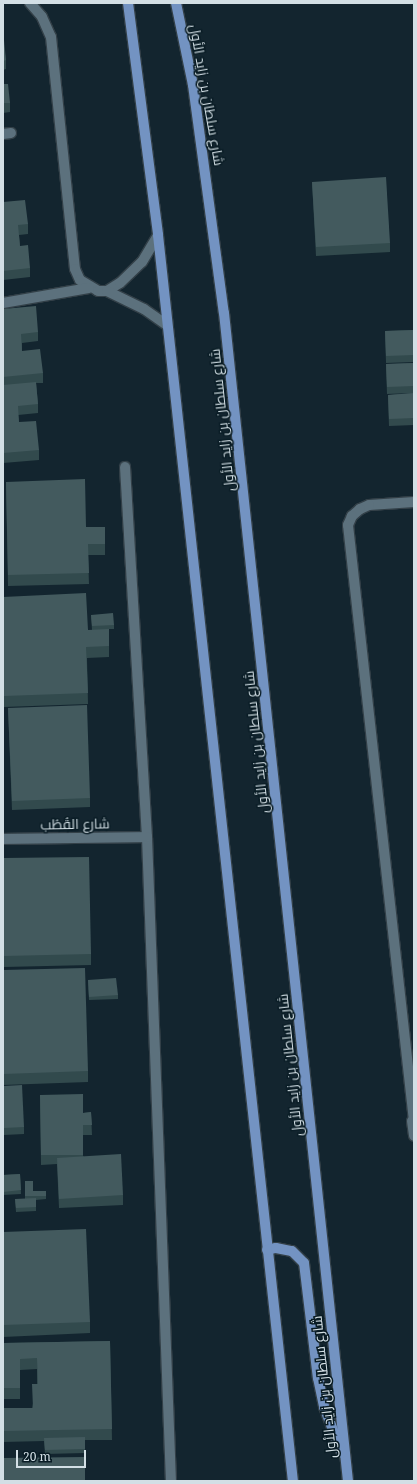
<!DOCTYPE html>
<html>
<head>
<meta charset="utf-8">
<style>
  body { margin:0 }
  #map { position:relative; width:417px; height:1484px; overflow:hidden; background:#13252f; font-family:"Noto Serif",Cairo,serif }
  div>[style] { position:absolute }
  .roads { filter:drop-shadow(1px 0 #334048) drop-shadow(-1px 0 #334048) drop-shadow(0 1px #334048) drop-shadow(0 -1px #334048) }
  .minor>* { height:10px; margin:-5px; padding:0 5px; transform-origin:5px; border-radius:5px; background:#5c717d }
  .major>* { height:10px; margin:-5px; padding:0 5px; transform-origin:5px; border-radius:5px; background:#7393c2 }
  .wall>* { inset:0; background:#324a4d }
  .building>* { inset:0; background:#435a5e }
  span { translate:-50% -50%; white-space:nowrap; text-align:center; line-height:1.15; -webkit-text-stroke:3px #091c25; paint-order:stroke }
  .street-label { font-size:14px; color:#d3dfe5 }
  .frame { position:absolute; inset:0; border:4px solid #d3dfe5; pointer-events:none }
  .scale { position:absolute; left:16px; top:1450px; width:70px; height:18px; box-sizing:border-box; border:2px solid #d3dfe5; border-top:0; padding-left:5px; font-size:12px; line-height:14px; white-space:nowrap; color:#d3dfe5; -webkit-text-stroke:3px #091c25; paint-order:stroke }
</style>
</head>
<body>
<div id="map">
  <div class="roads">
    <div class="minor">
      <i style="left:30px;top:3px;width:18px;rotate:49deg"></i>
      <i style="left:42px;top:17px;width:22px;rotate:66deg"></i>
      <i style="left:51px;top:37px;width:233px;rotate:84.1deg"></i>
      <i style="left:75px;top:269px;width:12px;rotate:66deg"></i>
      <i style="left:80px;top:280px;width:21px;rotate:31deg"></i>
      <i style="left:98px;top:291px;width:9px"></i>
      <i style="left:107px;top:291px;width:15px;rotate:-32deg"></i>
      <i style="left:120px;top:283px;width:30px;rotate:-44deg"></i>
      <i style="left:142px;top:262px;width:31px;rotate:-59deg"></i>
      <i style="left:3px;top:134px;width:8px;rotate:-7deg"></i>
      <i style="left:107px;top:291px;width:41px;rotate:25.9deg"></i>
      <i style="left:144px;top:309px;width:28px;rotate:35deg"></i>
      <i style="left:3px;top:303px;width:87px;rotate:-9.9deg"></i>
      <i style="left:125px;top:467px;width:371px;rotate:86.6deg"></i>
      <i style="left:147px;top:837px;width:644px;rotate:87.87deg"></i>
      <i style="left:414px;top:502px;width:45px;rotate:176.2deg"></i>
      <i style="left:369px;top:505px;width:10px;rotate:156deg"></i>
      <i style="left:360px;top:509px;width:11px;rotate:139deg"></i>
      <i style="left:352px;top:516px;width:10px;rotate:114deg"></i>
      <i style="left:348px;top:525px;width:600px;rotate:83.68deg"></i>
      <i style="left:3px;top:839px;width:144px;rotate:-0.8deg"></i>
      <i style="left:412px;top:1121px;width:15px;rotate:82deg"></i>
    </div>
    <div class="major">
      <i style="left:128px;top:3px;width:234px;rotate:82.6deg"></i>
      <i style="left:158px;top:235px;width:1253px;rotate:83.82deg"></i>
      <i style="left:176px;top:3px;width:84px;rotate:78.3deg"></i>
      <i style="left:193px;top:85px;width:230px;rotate:82.3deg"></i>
      <i style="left:224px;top:313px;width:1175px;rotate:83.94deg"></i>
      <i style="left:267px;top:1250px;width:9px;rotate:-13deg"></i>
      <i style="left:276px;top:1248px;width:16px;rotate:11deg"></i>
      <i style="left:292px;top:1251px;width:17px;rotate:45deg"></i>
      <i style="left:304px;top:1263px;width:116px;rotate:83.1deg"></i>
      <i style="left:318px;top:1378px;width:30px;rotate:78deg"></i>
      <i style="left:324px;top:1407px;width:49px;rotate:68.6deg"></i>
    </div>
  </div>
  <div class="wall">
    <i style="clip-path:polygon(3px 40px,6px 60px,6px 69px,3px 70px)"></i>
    <i style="clip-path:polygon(3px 84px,10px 103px,10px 112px,3px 113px)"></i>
    <i style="clip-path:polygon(312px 182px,390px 243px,390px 252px,316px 256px)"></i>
    <i style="clip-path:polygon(3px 202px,28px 224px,28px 234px,19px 235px,20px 246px,30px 268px,30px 277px,3px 280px)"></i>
    <i style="clip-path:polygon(3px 309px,38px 332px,38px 341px,22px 343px,22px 351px,43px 373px,43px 383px,36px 383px,38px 404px,38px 413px,18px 415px,19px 422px,39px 450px,39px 460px,3px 463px)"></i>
    <i style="clip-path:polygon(414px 330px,414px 362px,386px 363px,385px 331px)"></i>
    <i style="clip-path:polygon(414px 363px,414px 393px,387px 394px,386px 364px)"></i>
    <i style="clip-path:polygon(414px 393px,414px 425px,389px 426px,388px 395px)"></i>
    <i style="clip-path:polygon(6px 482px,86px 527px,105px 527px,105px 555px,88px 555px,89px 584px,8px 586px)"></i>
    <i style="clip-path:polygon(3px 597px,88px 630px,92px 630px,91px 615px,114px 625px,114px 629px,101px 629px,109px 629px,109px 657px,87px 658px,88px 704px,4px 707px,3px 682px)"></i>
    <i style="clip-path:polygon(8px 708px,90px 798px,90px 807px,12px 810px)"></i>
    <i style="clip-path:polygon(3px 902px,91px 954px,91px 965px,4px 967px)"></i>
    <i style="clip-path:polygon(3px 970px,88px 1071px,88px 1082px,3px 1085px)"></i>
    <i style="clip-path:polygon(88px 980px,118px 995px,118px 999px,89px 1000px)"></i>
    <i style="clip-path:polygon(3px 1086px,24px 1127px,24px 1134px,4px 1135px,3px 1120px)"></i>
    <i style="clip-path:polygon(40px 1095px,83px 1113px,91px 1112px,92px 1135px,83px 1135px,83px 1156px,123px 1195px,123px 1205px,59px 1208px,57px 1164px,41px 1165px)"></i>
    <i style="clip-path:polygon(20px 1174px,21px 1194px,3px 1195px,3px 1175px)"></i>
    <i style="clip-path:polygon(25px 1181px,33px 1191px,46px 1191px,46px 1199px,36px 1200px,36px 1211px,16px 1212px,15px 1199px,25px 1199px)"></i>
    <i style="clip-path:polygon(3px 1232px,90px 1322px,90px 1333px,3px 1337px)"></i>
    <i style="clip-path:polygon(110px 1341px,112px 1440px,85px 1440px,85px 1453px,45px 1454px,44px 1441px,3px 1442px,3px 1408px,32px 1408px,37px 1384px,37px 1369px,20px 1370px,20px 1399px,4px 1399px,3px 1343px)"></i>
  </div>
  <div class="building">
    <i style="clip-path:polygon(3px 40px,4px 40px,6px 60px,3px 61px)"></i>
    <i style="clip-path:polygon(3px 84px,8px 84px,10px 103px,3px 103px)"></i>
    <i style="clip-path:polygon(386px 177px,390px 243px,316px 247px,312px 182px)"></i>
    <i style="clip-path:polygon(25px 200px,28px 224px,18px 225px,20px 246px,28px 245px,30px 268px,3px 271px,3px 202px)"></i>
    <i style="clip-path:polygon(36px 306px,38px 332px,21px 334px,22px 351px,40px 349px,43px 373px,3px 377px,3px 309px)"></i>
    <i style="clip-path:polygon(414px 330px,414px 355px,386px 356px,385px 331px)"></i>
    <i style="clip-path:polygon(414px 363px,414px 386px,387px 387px,386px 364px)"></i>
    <i style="clip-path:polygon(36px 382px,38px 404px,18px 406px,19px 422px,36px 421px,39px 450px,3px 453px,3px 385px)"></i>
    <i style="clip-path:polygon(414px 393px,414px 418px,389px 419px,388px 395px)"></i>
    <i style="clip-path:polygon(85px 479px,86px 527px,105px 527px,105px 544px,88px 544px,89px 573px,8px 575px,6px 482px)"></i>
    <i style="clip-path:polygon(86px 593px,88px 630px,109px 629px,109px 646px,86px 647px,88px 693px,4px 696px,3px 671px,3px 597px)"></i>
    <i style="clip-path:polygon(113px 613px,114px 625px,92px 626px,91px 615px)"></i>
    <i style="clip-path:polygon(87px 705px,90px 798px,12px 801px,8px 708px)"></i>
    <i style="clip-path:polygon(89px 857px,91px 954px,4px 956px,3px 858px)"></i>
    <i style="clip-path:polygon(85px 968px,88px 1071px,3px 1074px,3px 970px)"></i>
    <i style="clip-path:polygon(116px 978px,118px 995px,89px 997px,88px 980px)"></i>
    <i style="clip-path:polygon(22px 1085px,24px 1127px,4px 1128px,3px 1113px,3px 1086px)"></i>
    <i style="clip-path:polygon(83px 1094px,83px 1113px,91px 1112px,92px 1125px,83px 1125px,83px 1155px,41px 1155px,40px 1095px)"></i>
    <i style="clip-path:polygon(121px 1154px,123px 1195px,59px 1199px,57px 1158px)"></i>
    <i style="clip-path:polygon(20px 1174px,21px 1190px,3px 1192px,3px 1175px)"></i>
    <i style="clip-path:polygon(25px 1181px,33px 1181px,33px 1191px,46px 1191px,46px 1196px,25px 1196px)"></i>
    <i style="clip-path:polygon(36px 1198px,36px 1207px,16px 1208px,15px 1199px)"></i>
    <i style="clip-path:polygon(86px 1229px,90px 1322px,3px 1325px,3px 1232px)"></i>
    <i style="clip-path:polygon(110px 1341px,112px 1429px,3px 1431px,3px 1408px,33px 1408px,32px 1384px,38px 1384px,37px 1358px,20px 1359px,20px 1388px,4px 1388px,3px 1343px)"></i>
    <i style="clip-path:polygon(85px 1437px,85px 1449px,45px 1450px,44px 1438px)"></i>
    <i style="clip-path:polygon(85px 1457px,85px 1481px,3px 1481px,3px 1458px)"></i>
  </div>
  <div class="street-label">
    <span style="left:207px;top:95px;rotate:80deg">شارع سلطان بن زايد الأول</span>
    <span style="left:222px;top:420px;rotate:-96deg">شارع سلطان بن زايد الأول</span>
    <span style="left:256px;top:742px;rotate:-96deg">شارع سلطان بن زايد الأول</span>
    <span style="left:75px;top:824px;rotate:-1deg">شارع القُطُب</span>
    <span style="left:290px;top:1065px;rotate:-96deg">شارع سلطان بن زايد الأول</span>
    <span style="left:324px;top:1387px;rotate:-96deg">شارع سلطان بن زايد الأول</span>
  </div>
  <div class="frame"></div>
  <div class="scale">20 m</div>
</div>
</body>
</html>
